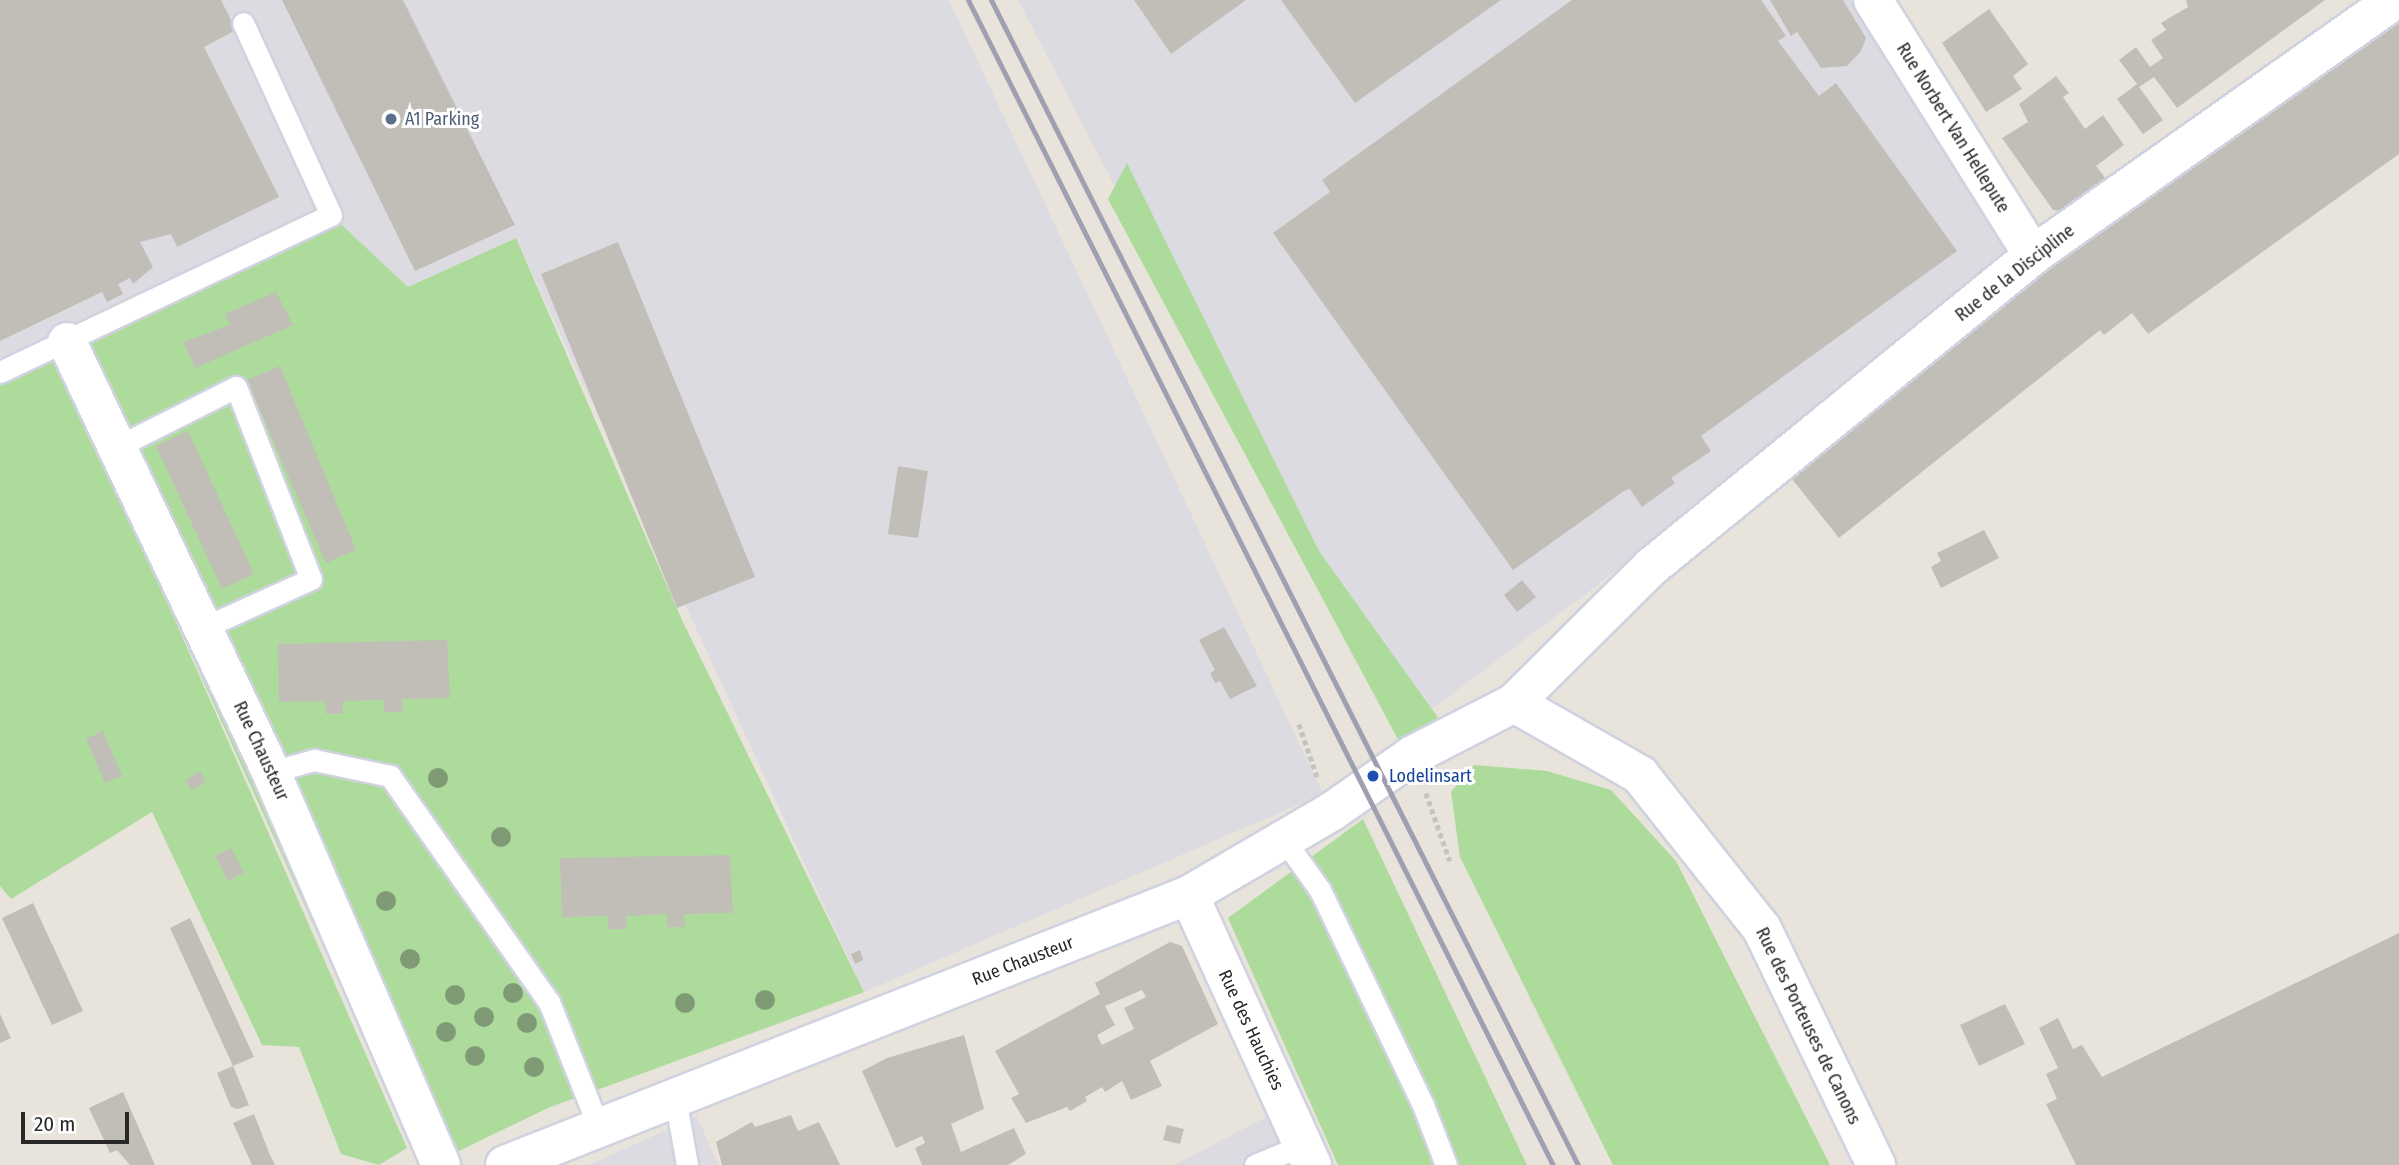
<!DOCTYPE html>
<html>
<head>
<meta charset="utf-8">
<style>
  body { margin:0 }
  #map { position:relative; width:2399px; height:1165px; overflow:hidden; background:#e9e4db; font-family:"Fira Sans Condensed",sans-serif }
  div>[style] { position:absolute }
  .industrial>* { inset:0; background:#dddbe2 }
  .green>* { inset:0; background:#addb9c }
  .building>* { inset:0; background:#c1beb7 }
  .path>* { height:4.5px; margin-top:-2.25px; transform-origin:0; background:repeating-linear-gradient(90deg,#c3c3c3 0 5px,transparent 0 8.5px) }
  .roads { filter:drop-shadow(2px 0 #d0d2e0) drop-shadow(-2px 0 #d0d2e0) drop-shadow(0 2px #d0d2e0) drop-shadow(0 -2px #d0d2e0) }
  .lane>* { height:21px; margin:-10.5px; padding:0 10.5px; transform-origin:10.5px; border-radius:10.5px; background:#fff }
  .street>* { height:38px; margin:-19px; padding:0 19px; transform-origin:19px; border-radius:19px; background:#fff }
  .rail>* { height:5px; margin:-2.5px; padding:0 2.5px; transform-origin:2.5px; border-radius:2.5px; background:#9ea0b1 }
  .trees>* { width:20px; height:20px; margin:-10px; border-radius:50%; background:#7f9a74 }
  .dots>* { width:19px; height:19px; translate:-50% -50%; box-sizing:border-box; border:4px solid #fff; border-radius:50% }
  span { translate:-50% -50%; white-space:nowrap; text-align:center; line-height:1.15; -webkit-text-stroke:6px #fff; paint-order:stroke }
  .service-label { font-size:18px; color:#4e5e75 }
  .left { translate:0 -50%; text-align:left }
  .street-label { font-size:18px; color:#282828 }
  .transit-label { font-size:18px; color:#164399 }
  .scale { position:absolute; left:21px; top:1112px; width:108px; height:32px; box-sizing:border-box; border:4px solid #282828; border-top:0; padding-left:9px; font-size:21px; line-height:24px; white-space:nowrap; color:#282828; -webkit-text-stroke:5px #fff; paint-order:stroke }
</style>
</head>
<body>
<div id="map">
  <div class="industrial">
    <i style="clip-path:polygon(0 0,949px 0,1323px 794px,864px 992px,516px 238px,408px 287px,0 357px)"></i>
    <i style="clip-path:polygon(1018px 0,1858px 0,2007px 250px,1594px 588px,1432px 709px,1319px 551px,1127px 164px,1115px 187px)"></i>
    <i style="clip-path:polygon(1272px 1114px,1295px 1165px,1174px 1165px)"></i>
    <i style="clip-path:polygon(697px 1116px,718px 1165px,589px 1165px)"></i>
  </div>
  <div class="green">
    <i style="clip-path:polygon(1127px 163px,1319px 551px,1439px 719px,1400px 743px,1108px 199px)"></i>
    <i style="clip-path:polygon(331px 215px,408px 287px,516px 238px,682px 620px,864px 992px,548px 1108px,430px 1165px,422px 1165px,144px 550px,407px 1148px,379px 1165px,341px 1154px,299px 1047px,262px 1045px,152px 812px,11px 899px,0 886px,0 363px)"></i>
    <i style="clip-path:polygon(1474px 765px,1547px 771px,1611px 790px,1676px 861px,1830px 1165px,1613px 1165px,1460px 857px,1451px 792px)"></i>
    <i style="clip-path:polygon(1363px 819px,1527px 1165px,1338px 1165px,1228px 918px)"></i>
  </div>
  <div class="building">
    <i style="clip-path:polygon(0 0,221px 0,236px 30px,204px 47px,279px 197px,177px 247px,171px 234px,140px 242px,153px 267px,133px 284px,130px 278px,118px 284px,123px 294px,107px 302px,102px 292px,0 341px)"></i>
    <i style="clip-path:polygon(282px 0,403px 0,515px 225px,415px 271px)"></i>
    <i style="clip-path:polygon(1134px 0,1246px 0,1171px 54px)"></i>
    <i style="clip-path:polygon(1281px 0,1501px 0,1355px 103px)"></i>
    <i style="clip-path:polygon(1572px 0,1761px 0,1786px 36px,1778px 41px,1819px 96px,1836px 83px,1957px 251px,1701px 436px,1711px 451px,1671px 478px,1675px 483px,1642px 507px,1630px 489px,1624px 491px,1513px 570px,1273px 233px,1330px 192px,1322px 180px)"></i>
    <i style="clip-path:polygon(1770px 0,1843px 0,1866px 38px,1861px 51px,1847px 66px,1821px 68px,1797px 32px,1791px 36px)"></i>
    <i style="clip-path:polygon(2186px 0,2325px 0,2177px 108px,2154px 77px,2139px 87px,2163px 120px,2143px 134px,2117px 99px,2137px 84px,2119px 60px,2136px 47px,2150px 67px,2163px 58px,2151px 40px,2166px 30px,2161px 23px,2188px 7px)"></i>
    <i style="clip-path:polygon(1989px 9px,2028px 64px,2013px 76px,2022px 89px,1986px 112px,1942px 43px)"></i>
    <i style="clip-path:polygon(2399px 23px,2399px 154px,2148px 334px,2132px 313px,2104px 335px,2100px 330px,1839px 538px,1788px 474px,2016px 293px)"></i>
    <i style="clip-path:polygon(2056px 76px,2069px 93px,2063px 97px,2085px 129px,2103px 115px,2124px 145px,2096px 166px,2109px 183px,2072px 212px,2053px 210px,2002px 138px,2028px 122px,2019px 104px)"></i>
    <i style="clip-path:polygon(618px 242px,755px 577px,677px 608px,541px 274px)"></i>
    <i style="clip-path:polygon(276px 292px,293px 325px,195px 368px,183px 342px,230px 325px,225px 314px)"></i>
    <i style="clip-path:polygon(280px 366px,356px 550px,326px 563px,247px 380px)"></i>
    <i style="clip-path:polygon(188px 431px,254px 574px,222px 589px,156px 446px)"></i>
    <i style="clip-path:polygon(898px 466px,928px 471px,918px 538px,888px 534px)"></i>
    <i style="clip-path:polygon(1984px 530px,1999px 558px,1941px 588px,1931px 567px,1941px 561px,1937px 553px)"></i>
    <i style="clip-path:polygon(1522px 580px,1536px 597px,1517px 612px,1504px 595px)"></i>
    <i style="clip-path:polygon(1224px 627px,1257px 686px,1230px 699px,1220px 681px,1215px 683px,1210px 673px,1215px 670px,1199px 640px)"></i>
    <i style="clip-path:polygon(447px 640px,450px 698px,402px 699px,403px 712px,384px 712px,384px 700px,343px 701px,343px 713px,326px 714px,325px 701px,279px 702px,278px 644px)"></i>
    <i style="clip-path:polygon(103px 731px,122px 776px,105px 783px,86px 739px)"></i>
    <i style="clip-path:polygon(200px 771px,206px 782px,191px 790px,186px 780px)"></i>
    <i style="clip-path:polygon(231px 848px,244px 873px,228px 881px,215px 856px)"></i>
    <i style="clip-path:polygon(730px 855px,733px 913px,684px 914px,685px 927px,667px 927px,667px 914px,626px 916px,626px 929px,608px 929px,608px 916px,562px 917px,560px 858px)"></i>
    <i style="clip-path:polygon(33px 903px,83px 1011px,52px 1025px,2px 918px)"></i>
    <i style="clip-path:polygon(190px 918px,254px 1057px,233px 1066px,249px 1105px,238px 1109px,231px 1107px,217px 1073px,233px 1066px,170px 928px)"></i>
    <i style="clip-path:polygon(2399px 933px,2399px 1165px,2076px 1165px,2046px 1104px,2057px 1099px,2046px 1074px,2058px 1068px,2039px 1028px,2058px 1018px,2073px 1049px,2082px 1045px,2102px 1077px)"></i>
    <i style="clip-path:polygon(evenodd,1170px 942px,1182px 946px,1218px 1024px,1150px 1061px,1162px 1086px,1131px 1100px,1122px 1081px,1105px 1092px,1102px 1087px,1085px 1097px,1087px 1101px,1070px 1111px,1067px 1107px,1026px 1123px,1011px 1098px,1019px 1094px,995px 1051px,1100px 994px,1095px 983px,1170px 942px,1142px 990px,1146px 997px,1124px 1008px,1134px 1029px,1102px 1045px,1097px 1035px,1115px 1025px,1105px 1006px,1142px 990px)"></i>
    <i style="clip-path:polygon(860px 950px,863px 960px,855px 964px,851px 954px)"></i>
    <i style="clip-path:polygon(2005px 1004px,2025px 1044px,1979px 1066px,1960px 1025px)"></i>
    <i style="clip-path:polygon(0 1014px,11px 1038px,0 1043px)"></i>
    <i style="clip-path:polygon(964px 1035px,984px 1109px,951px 1124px,961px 1152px,1014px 1128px,1026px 1154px,1008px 1165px,922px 1165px,915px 1148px,925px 1143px,922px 1136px,896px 1148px,862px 1071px,887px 1058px)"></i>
    <i style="clip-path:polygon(123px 1092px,155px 1165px,130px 1165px,117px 1150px,110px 1153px,89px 1108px)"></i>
    <i style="clip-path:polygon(254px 1114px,270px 1155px,275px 1165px,252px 1165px,233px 1123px)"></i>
    <i style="clip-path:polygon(791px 1115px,798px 1131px,819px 1122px,840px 1165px,722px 1165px,716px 1142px,752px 1122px,755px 1127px)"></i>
    <i style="clip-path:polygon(1167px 1125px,1184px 1129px,1180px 1144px,1163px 1140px)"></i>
  </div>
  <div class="path">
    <i style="left:1299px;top:724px;width:58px;rotate:70.9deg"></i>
    <i style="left:1426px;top:793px;width:72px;rotate:70.6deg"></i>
  </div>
  <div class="roads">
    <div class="lane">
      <i style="left:0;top:372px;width:366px;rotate:-25.4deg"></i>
      <i style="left:331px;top:215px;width:211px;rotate:-114.6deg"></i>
      <i style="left:117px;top:447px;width:133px;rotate:-26.8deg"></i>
      <i style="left:236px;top:387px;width:206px;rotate:68.7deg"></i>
      <i style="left:311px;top:579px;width:119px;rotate:155.6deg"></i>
      <i style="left:271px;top:772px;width:45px;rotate:-15.6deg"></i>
      <i style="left:314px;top:760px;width:78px;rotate:11.9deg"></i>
      <i style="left:390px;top:776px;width:276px;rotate:54.9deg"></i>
      <i style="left:549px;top:1002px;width:136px;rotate:68.4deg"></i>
      <i style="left:1282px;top:837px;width:65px;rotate:54.4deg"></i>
      <i style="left:1320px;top:890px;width:238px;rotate:64.4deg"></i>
      <i style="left:1423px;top:1105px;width:64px;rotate:69deg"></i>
      <i style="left:675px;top:1098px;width:68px;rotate:79.8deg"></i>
      <i style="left:1255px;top:1165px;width:52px;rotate:-22.6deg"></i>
    </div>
    <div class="street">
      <i style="left:1873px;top:0;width:301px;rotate:57.9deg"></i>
      <i style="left:67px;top:342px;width:476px;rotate:64.6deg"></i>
      <i style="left:271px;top:772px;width:428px;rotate:66.6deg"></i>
      <i style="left:1514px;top:703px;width:145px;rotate:29.7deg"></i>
      <i style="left:1640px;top:775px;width:196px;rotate:51.6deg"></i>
      <i style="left:1762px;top:929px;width:262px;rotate:64.2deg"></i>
      <i style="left:1189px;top:895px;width:297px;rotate:65.5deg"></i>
      <i style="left:505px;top:1165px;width:735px;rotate:-21.54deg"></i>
      <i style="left:1189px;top:895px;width:164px;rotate:-30.3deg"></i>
      <i style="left:1331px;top:812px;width:100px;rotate:-34.8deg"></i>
      <i style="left:1413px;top:755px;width:114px;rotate:-27.2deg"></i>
      <i style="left:1514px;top:703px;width:193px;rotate:-44.8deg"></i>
      <i style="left:1651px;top:567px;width:493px;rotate:-39.2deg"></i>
      <i style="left:2033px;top:255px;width:443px;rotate:-35.2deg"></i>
    </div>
  </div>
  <div class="rail">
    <i style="left:968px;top:0;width:1304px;rotate:63.34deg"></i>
    <i style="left:991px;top:0;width:1305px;rotate:63.26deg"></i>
  </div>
  <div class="trees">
    <i style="left:438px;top:778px"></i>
    <i style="left:501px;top:837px"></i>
    <i style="left:386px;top:901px"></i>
    <i style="left:410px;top:959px"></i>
    <i style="left:513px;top:993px"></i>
    <i style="left:455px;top:995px"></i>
    <i style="left:765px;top:1000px"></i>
    <i style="left:685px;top:1003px"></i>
    <i style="left:484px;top:1017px"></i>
    <i style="left:527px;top:1023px"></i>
    <i style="left:446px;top:1032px"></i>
    <i style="left:475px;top:1056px"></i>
    <i style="left:534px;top:1067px"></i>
  </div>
  <div class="dots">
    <i style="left:391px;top:119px;background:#5c6f8a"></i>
    <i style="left:1373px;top:776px;background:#1a4fb4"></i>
  </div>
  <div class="service-label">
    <span class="left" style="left:405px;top:119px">A1 Parking</span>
  </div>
  <div class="street-label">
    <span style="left:1953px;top:128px;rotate:58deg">Rue Norbert Van Hellepute</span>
    <span style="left:2015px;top:273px;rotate:-38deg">Rue de la Discipline</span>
    <span style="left:261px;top:751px;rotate:65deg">Rue Chausteur</span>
    <span style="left:1023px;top:961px;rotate:-21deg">Rue Chausteur</span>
    <span style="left:1808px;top:1026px;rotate:64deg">Rue des Porteuses de Canons</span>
    <span style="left:1251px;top:1030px;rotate:65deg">Rue des Hauchies</span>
  </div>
  <div class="transit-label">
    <span class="left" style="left:1389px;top:776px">Lodelinsart</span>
  </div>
  <div class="scale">20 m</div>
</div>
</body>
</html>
